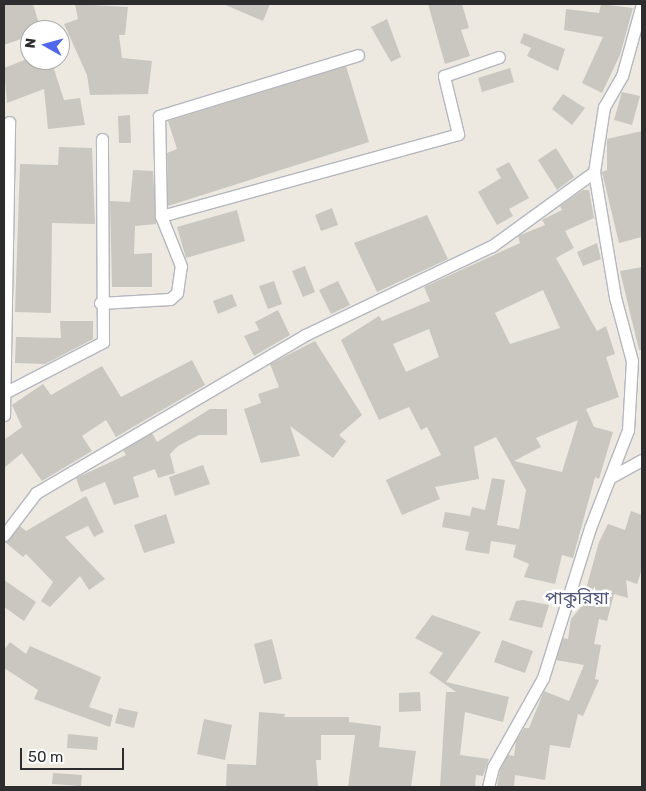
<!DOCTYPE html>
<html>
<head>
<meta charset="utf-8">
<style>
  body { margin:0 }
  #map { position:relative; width:646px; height:791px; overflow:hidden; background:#ede9e1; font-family:Rubik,"Noto Sans Bengali",sans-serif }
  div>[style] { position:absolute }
  .building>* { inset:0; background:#c9c7bf }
  .roads { filter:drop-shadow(1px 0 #b5b7bf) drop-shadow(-1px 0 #b5b7bf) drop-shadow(0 1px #b5b7bf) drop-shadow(0 -1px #b5b7bf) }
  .minor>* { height:11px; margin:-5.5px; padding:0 5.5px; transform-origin:5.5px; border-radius:5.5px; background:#fff }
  span { translate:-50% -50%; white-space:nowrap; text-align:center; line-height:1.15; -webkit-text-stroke:5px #fff; paint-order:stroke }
  .quarter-label { font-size:18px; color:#51577b }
  .frame { position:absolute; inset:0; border:5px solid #2d2d2d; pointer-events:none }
  .north { position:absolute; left:20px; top:20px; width:50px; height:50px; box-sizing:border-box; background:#fff; border:1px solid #ababab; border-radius:50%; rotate:277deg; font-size:14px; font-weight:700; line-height:20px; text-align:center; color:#2d2d2d }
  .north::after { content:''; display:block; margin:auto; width:18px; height:22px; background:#5067ec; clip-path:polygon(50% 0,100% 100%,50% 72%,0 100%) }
  .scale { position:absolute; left:20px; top:748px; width:104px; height:22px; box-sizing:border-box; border:2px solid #2d2d2d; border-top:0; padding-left:6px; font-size:15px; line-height:18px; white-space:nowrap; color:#2d2d2d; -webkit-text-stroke:4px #fff; paint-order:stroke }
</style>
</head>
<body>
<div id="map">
  <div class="building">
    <i style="clip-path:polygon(4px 4px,33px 4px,41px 30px,30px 30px,30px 60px,51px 60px,64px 100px,80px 98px,85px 125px,48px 129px,44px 89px,7px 103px,4px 68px,27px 59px,21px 39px,4px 45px)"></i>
    <i style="clip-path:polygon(75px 4px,128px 7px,125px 35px,119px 35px,122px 58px,152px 61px,148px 94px,90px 95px,87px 75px,64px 24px,78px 19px)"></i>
    <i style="clip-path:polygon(223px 4px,270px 4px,263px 21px)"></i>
    <i style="clip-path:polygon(428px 4px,462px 4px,469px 28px,461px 30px,470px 56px,445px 64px)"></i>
    <i style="clip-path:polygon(601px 4px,633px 8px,620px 55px,602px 93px,582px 83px,603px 37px,564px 30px,566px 9px,599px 13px)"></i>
    <i style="clip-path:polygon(387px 19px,401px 57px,391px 62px,371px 27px)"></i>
    <i style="clip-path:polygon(524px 33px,565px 49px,558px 71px,527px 56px,531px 48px,520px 43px)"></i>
    <i style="clip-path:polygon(346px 66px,369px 142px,168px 206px,167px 153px,177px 149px,168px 121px)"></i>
    <i style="clip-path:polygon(510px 68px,514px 82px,482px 92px,478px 78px)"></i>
    <i style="clip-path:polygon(622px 92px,640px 96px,632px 125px,614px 120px)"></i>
    <i style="clip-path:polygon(563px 94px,585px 108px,572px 125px,552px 109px)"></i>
    <i style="clip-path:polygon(130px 115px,131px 143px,119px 143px,118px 116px)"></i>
    <i style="clip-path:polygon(642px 131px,642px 237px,619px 243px,602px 172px,607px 170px,607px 139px)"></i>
    <i style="clip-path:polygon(59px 147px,92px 148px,95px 224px,52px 223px,51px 313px,15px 312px,20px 164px,58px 165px)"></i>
    <i style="clip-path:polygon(556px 148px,574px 177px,557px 190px,538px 160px)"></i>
    <i style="clip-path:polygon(509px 162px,529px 198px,509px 209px,513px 216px,497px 225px,478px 192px,501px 178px,496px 169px)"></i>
    <i style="clip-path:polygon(133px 170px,153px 171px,156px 224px,135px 226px,134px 254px,152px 253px,152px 287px,112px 287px,110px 201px,130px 202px)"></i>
    <i style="clip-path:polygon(evenodd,583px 190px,589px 190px,594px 218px,565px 231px,574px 248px,556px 258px,597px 331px,606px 326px,615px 354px,606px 357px,619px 397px,586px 409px,594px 427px,613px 432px,599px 479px,595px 477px,573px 558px,562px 555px,555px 584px,524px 577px,529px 564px,513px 557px,516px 545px,491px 541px,489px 554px,465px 550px,469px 532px,442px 527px,445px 512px,470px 516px,472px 507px,485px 510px,492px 478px,505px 480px,497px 525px,519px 529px,526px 490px,496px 437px,474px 447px,479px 479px,435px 487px,440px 499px,402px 515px,386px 480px,441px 455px,427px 427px,421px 430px,409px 407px,379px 420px,341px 340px,379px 316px,382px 321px,430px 301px,424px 287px,520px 243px,518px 236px,545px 225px,542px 220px,562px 210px,560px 206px,583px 190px,543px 290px,560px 328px,510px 344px,495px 313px,543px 290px,583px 190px,429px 329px,439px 357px,406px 372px,393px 344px,429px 329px,583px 190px,578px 420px,562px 472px,514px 461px,541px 447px,536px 438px,578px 420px)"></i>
    <i style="clip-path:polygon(332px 208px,338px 225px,321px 231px,315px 215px)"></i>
    <i style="clip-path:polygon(237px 210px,245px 241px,186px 258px,177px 227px)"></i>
    <i style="clip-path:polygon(427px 215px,448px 259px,377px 292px,354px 243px)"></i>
    <i style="clip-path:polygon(597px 243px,601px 259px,583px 266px,577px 252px)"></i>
    <i style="clip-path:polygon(305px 266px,315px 292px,303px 297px,292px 271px)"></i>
    <i style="clip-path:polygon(642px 267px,642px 350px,639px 350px,620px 271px)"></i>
    <i style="clip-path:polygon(274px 281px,282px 304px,268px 309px,259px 286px)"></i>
    <i style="clip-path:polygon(338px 281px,350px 305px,331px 314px,319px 290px)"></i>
    <i style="clip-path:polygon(232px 294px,237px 306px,218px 314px,213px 301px)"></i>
    <i style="clip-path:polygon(278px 310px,290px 335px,254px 356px,244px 336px,259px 330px,255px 322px)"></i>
    <i style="clip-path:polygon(60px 321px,93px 321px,93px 339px,45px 364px,15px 363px,16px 337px,61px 338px)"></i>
    <i style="clip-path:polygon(315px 341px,362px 415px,339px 435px,346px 441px,333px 458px,290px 426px,300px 456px,261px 463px,244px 409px,261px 403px,258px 394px,279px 387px,270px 364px)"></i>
    <i style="clip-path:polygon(192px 360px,205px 385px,116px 437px,106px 420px,82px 436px,92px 451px,42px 481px,22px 453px,4px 468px,4px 440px,22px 427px,12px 405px,43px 384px,51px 395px,102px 366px,121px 397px)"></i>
    <i style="clip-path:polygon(210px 409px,227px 409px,227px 435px,199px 435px,178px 446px,170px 454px,175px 473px,158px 478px,155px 469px,133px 477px,139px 497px,114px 505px,105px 482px,81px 492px,76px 478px,126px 455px,123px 450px,152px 433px,157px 442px)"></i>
    <i style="clip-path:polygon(203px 465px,210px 484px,175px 496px,169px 477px)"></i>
    <i style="clip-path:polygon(86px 496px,104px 532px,94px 537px,88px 526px,65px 537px,105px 579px,89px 590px,80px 576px,50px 607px,41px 601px,53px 582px,26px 554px,23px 557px,5px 542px,20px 526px,26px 531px)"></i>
    <i style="clip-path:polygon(631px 511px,642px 515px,642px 569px,637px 584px,626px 580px,628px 598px,614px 594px,607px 621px,599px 619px,594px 644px,601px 645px,595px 679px,599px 680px,583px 716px,578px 714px,570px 748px,550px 745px,545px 780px,515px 775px,514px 787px,497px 787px,500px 770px,508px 755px,514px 756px,516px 741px,524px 728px,529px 728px,544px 691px,569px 701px,584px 665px,556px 660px,563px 638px,568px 639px,571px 619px,581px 607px,599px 542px,608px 524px,625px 530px)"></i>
    <i style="clip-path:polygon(166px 514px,175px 543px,144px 553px,134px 525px)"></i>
    <i style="clip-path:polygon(4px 580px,36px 602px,24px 621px,4px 607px)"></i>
    <i style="clip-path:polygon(523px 600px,549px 605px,542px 628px,509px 620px,516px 601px)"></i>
    <i style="clip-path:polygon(432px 615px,481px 632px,446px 682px,509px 697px,503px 722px,465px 712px,460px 755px,489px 759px,483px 776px,476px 775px,475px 787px,440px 787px,446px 692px,456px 692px,429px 673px,443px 653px,415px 638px)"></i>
    <i style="clip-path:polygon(272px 639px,282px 679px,264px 684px,254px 644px)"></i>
    <i style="clip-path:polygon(502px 640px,533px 651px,525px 673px,494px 662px)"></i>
    <i style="clip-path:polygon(10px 642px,26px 654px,30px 646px,101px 677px,89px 707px,113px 715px,110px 727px,34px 699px,38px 690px,4px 668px,4px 650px)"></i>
    <i style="clip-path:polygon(420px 692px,421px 711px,399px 712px,399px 693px)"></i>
    <i style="clip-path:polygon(119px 708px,138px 712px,134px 728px,115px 723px)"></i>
    <i style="clip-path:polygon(259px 712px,285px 714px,284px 717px,349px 717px,349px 722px,381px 726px,379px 747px,416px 751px,411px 787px,348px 787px,355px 735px,321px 735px,321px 760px,316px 760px,318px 787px,226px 787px,227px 764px,256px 765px)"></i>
    <i style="clip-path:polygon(204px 719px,232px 725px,225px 760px,197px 754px)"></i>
    <i style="clip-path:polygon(68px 734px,98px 737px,97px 750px,67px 748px)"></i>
    <i style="clip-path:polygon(53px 773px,82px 775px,81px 786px,52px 784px)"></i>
  </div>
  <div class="roads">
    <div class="minor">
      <i style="left:161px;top:216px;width:308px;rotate:-15.4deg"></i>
      <i style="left:458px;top:134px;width:60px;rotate:-103.6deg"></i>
      <i style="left:444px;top:76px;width:58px;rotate:-19.1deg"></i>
      <i style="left:100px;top:303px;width:70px;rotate:-3.3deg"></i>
      <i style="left:170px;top:299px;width:9px;rotate:-41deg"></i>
      <i style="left:177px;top:293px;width:27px;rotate:-82deg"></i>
      <i style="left:181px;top:266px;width:54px;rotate:-111.8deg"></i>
      <i style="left:161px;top:216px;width:100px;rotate:-91.1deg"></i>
      <i style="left:159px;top:116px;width:208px;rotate:-17deg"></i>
      <i style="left:4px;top:393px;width:111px;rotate:-27.3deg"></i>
      <i style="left:103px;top:342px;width:203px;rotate:-90.3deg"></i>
      <i style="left:4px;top:415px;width:293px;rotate:-89deg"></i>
      <i style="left:611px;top:477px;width:35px;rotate:-29deg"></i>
      <i style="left:4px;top:535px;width:53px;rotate:-52.7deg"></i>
      <i style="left:36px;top:493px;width:312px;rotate:-30.4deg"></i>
      <i style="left:305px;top:335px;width:207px;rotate:-25.5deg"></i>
      <i style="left:492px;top:246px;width:126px;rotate:-36deg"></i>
      <i style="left:488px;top:787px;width:21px;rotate:-76deg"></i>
      <i style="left:493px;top:767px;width:102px;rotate:-60.7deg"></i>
      <i style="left:543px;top:678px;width:157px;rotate:-72.6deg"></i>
      <i style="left:590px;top:528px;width:105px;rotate:-68.8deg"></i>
      <i style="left:628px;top:430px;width:69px;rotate:-86.7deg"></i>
      <i style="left:632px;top:361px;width:66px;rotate:-104.9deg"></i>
      <i style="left:615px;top:297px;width:127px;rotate:-99.5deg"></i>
      <i style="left:594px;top:172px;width:66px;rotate:-81.3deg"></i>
      <i style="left:604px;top:107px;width:36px;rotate:-60deg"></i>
      <i style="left:622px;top:76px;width:75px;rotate:-74.5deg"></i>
    </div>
  </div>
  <div class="quarter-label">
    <span style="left:577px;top:598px">পাকুরিয়া</span>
  </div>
  <div class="frame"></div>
  <div class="north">N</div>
  <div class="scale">50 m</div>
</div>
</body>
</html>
